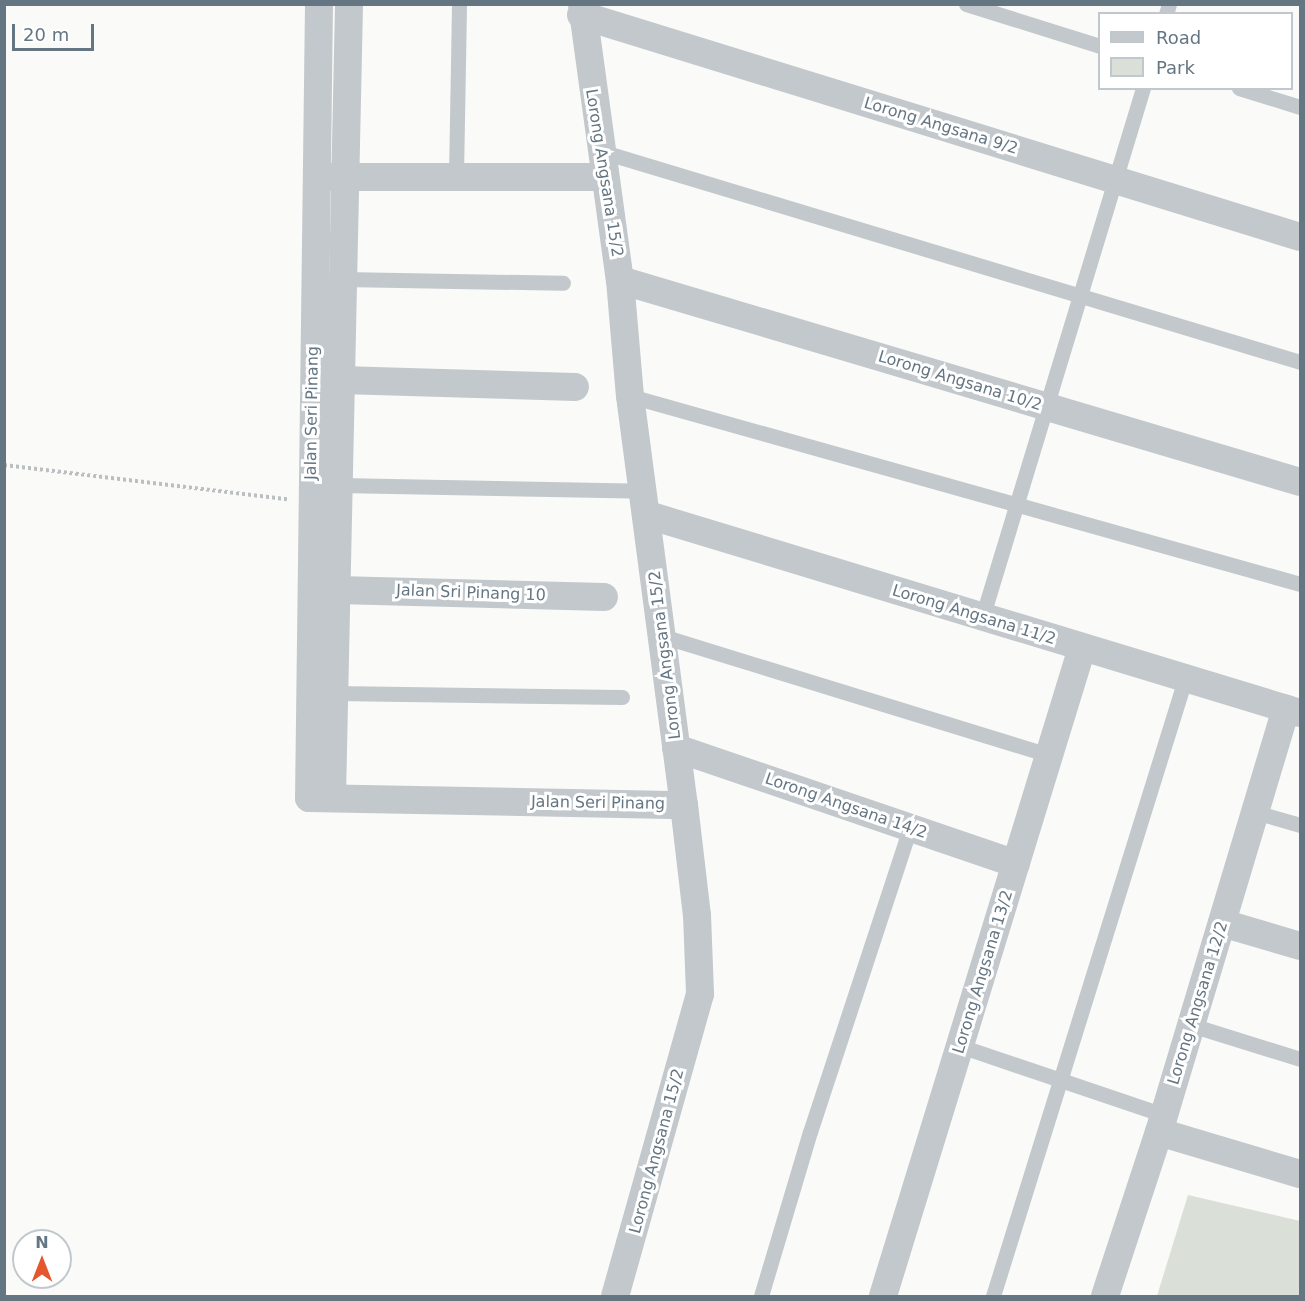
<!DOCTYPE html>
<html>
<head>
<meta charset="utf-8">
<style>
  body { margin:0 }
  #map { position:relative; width:1305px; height:1301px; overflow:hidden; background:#fafaf8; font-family:"DejaVu Sans",sans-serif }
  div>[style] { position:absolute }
  .green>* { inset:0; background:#dadfd7 }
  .path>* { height:4px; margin-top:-2px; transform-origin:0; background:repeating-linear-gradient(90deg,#bbbfc2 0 3px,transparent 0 6px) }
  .lane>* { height:15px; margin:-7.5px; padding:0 7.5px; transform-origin:7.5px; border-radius:7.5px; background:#c3c8cc }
  .street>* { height:28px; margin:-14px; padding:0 14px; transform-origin:14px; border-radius:14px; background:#c3c8cc }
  span { translate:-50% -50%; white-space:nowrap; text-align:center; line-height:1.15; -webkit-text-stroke:6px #fff; paint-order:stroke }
  .street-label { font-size:16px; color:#657683 }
  .frame { position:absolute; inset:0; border:6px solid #657683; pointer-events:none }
  .legend { position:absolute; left:1098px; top:12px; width:195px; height:78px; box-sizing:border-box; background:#fff; border:2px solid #c1c8cd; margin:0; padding:8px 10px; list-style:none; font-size:18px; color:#657683 }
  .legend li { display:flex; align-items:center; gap:12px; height:30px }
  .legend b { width:30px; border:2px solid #c1c8cd }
  .north { position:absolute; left:12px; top:1229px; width:60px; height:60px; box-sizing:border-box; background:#fff; border:2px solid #c1c8cd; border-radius:50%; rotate:0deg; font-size:16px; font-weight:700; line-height:24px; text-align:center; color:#657683 }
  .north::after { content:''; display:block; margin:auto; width:21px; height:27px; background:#e4572e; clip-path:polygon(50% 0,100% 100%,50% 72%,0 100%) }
  .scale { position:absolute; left:12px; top:24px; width:82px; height:27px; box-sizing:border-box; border:3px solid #657683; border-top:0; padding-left:8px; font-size:18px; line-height:21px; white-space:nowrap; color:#657683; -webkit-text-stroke:4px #fff; paint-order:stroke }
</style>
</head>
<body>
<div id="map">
  <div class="green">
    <i style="clip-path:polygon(1188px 1195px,1300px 1221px,1300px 1296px,1157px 1296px)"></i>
  </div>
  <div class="path">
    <i style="left:4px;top:465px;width:285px;rotate:6.9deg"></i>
  </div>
  <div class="lane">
    <i style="left:966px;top:4px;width:140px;rotate:17.4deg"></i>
    <i style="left:1166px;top:14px;width:10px;rotate:-73deg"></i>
    <i style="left:1239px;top:88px;width:64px;rotate:17.3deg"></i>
    <i style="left:600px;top:151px;width:731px;rotate:16.77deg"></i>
    <i style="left:456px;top:177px;width:173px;rotate:-89deg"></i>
    <i style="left:343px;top:279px;width:220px;rotate:1deg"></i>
    <i style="left:630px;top:396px;width:696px;rotate:15.67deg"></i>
    <i style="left:339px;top:485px;width:305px;rotate:1.1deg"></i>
    <i style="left:982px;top:618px;width:554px;rotate:-73.1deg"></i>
    <i style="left:662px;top:636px;width:406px;rotate:17.1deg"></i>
    <i style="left:334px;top:693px;width:288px;rotate:0.8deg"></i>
    <i style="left:1255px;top:812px;width:47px;rotate:16.1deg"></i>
    <i style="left:1191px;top:1025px;width:114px;rotate:17.3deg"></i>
    <i style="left:960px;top:1046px;width:215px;rotate:18.7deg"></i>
    <i style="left:761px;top:1296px;width:171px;rotate:-73.4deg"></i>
    <i style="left:810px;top:1132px;width:320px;rotate:-71.8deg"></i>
    <i style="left:993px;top:1296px;width:646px;rotate:-72.71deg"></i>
  </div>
  <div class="street">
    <i style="left:319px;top:4px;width:794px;rotate:90.72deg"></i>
    <i style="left:309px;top:798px;width:375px;rotate:1.1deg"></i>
    <i style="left:582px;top:4px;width:279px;rotate:82.2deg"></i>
    <i style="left:620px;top:280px;width:116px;rotate:85.1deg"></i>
    <i style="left:630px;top:396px;width:413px;rotate:82.5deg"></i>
    <i style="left:684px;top:805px;width:111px;rotate:83.3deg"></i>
    <i style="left:697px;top:915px;width:79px;rotate:87.8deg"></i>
    <i style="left:700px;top:994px;width:314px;rotate:105.7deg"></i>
    <i style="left:581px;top:15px;width:752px;rotate:17.16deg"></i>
    <i style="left:327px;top:177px;width:277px"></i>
    <i style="left:620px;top:280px;width:709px;rotate:16.54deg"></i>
    <i style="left:341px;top:380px;width:234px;rotate:1.7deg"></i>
    <i style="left:648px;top:515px;width:681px;rotate:16.89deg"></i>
    <i style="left:337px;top:590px;width:267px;rotate:1.5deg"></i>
    <i style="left:676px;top:748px;width:359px;rotate:18.8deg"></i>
    <i style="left:332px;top:797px;width:793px;rotate:-88.77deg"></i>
    <i style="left:1222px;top:923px;width:81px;rotate:16.4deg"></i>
    <i style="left:1159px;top:1132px;width:147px;rotate:16.6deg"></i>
    <i style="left:883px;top:1296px;width:678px;rotate:-72.93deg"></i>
    <i style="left:1105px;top:1296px;width:173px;rotate:-71.8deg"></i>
    <i style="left:1159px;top:1132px;width:442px;rotate:-73.3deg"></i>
  </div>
  <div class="street-label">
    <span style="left:941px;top:126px;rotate:17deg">Lorong Angsana 9/2</span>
    <span style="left:604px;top:173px;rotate:81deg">Lorong Angsana 15/2</span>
    <span style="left:960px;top:381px;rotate:17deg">Lorong Angsana 10/2</span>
    <span style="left:312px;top:413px;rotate:-89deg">Jalan Seri Pinang</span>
    <span style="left:471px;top:593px;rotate:2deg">Jalan Sri Pinang 10</span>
    <span style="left:974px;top:615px;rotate:17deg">Lorong Angsana 11/2</span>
    <span style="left:665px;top:655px;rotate:-97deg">Lorong Angsana 15/2</span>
    <span style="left:598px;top:803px;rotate:1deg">Jalan Seri Pinang</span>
    <span style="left:846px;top:806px;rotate:19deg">Lorong Angsana 14/2</span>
    <span style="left:983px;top:972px;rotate:-73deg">Lorong Angsana 13/2</span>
    <span style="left:1198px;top:1003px;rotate:-73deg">Lorong Angsana 12/2</span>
    <span style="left:657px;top:1151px;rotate:-75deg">Lorong Angsana 15/2</span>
  </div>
  <div class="frame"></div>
  <ul class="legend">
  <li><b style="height:8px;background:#c3c8cc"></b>Road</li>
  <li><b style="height:16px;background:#dadfd7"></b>Park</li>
  </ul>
  <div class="north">N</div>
  <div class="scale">20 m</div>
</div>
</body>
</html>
